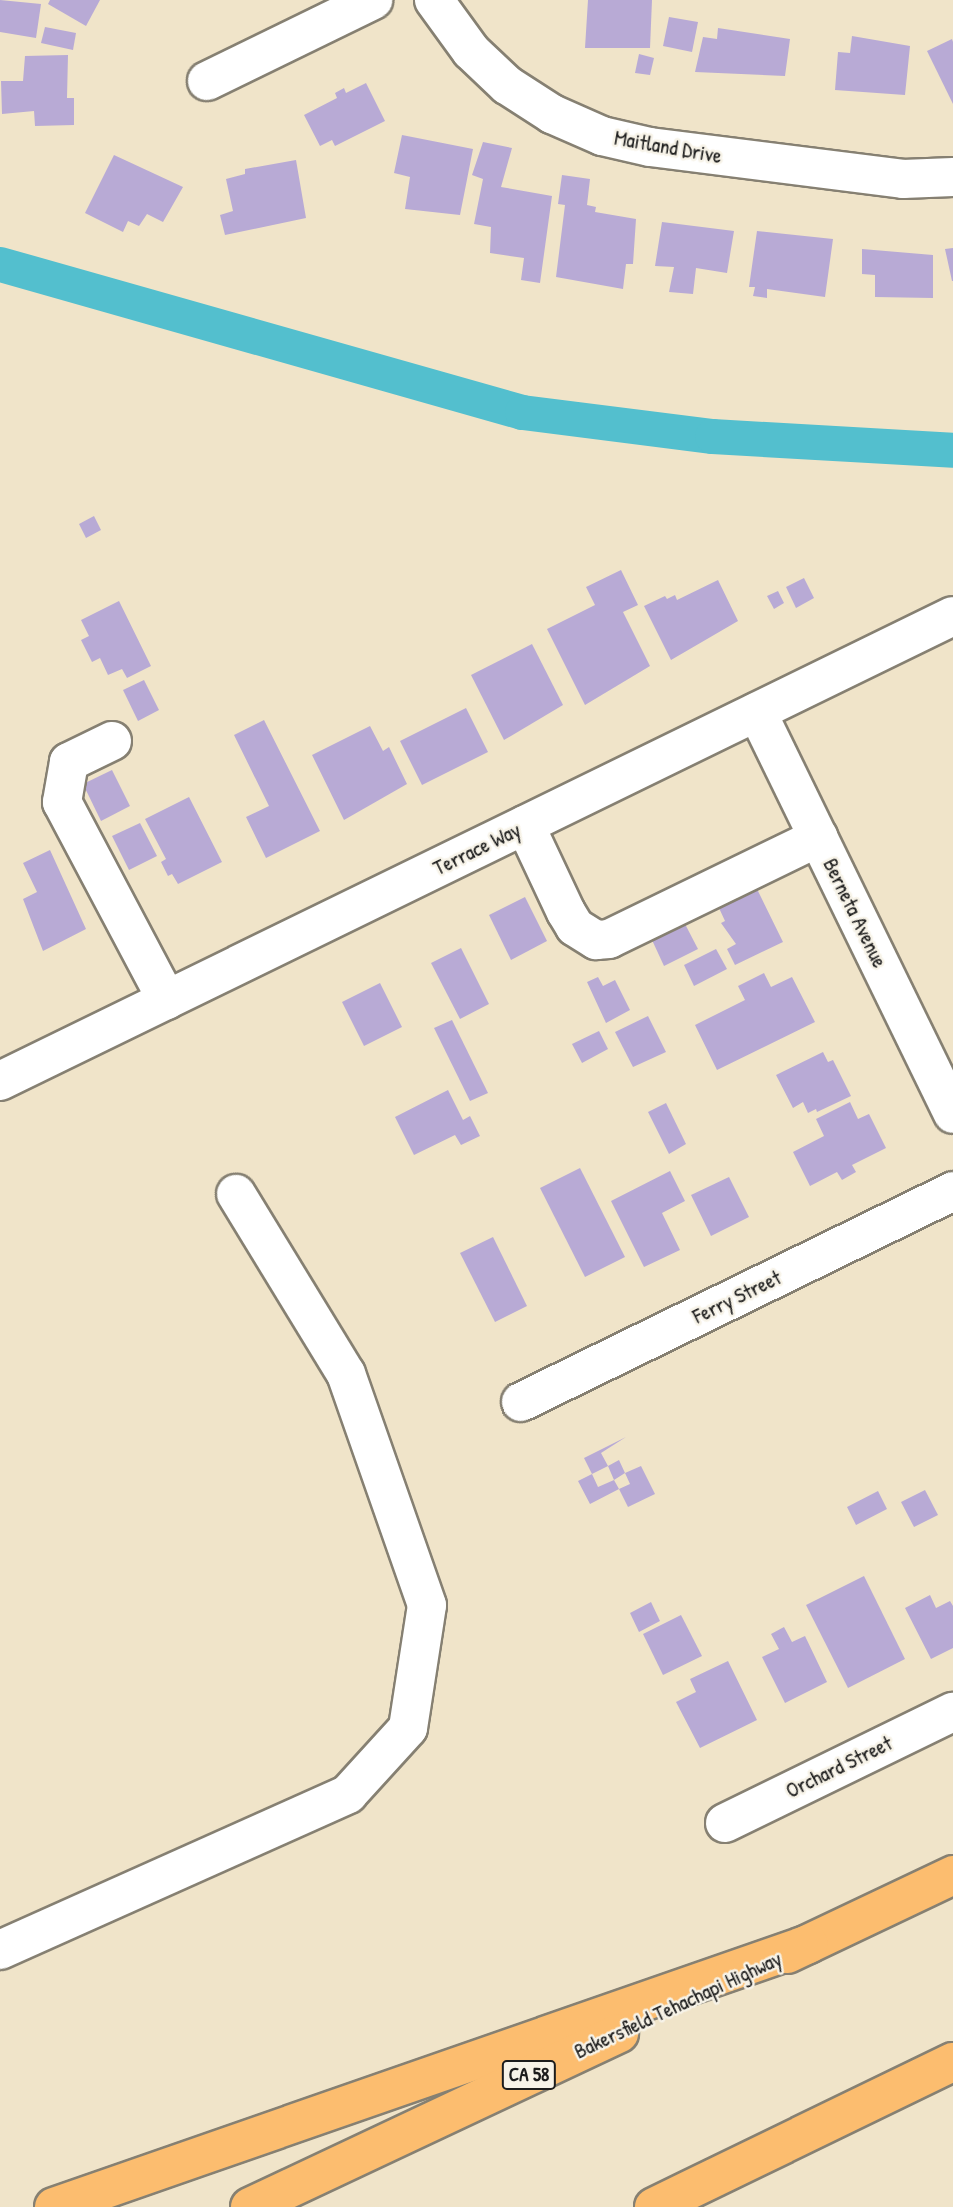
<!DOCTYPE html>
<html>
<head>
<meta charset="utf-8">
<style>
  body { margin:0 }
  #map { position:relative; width:953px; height:2207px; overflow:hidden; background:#f0e4c9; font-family:"Patrick Hand",sans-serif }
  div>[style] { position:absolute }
  .canal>* { height:35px; margin:-17.5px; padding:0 17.5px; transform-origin:17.5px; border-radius:17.5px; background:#53bfce }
  .building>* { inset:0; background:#b8aad5 }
  .roads { filter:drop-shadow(2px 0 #868072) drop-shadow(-2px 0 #868072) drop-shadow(0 2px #868072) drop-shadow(0 -2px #868072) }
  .minor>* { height:38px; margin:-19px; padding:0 19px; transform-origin:19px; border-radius:19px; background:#fff }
  .highway>* { height:38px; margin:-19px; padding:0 19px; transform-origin:19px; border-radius:19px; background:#fcbd6f }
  span { translate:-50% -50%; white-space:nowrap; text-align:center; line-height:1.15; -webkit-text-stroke:5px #f7f3e8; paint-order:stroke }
  .shield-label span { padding:2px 5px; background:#f7f3e8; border:2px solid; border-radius:5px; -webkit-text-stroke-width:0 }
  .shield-label { font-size:19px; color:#1c1c1c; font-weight:700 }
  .street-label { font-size:21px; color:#1c1c1c }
</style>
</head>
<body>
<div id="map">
  <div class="canal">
    <i style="left:0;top:264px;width:543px;rotate:15.83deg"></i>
    <i style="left:522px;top:412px;width:192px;rotate:7.2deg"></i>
    <i style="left:712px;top:436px;width:241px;rotate:3.3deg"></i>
  </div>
  <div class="building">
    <i style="clip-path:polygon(0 0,41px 4px,36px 38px,0 32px)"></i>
    <i style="clip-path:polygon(50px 0,100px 0,86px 26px,48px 4px)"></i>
    <i style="clip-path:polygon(588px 0,652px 0,650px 48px,585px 48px)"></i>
    <i style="clip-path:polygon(669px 17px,698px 22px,692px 52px,663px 46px)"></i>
    <i style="clip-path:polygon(45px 27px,76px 33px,73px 50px,41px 43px)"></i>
    <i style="clip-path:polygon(718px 28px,790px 39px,785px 76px,695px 72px,703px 37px,717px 39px)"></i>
    <i style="clip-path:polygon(852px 36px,910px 46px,905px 95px,835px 90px,838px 52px,850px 53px)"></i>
    <i style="clip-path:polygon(952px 39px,953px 42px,953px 104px,927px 51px)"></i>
    <i style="clip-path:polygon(639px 54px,654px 58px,650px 75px,635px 73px)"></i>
    <i style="clip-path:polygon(68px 55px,67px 98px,74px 98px,74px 125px,35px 126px,34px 111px,2px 114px,1px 81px,23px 81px,25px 56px)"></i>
    <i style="clip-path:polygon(366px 83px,385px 121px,335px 146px,332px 140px,320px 146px,304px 115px,337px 98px,335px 93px,344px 88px,346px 93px)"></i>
    <i style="clip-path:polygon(402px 135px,473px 149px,460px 215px,405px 209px,410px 177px,394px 173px)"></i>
    <i style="clip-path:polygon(483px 142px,512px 148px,501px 187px,552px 196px,540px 283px,521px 280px,524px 258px,490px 253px,491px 227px,474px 224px,483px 179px,472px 175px)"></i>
    <i style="clip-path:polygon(114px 155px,183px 187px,163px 222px,147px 214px,139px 226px,128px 221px,123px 232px,85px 213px)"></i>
    <i style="clip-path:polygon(296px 160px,306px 218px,225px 235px,220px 215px,233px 211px,226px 179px,245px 174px,245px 169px)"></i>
    <i style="clip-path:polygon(562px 175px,590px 179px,587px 205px,596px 207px,595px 212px,636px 219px,633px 264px,626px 264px,623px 289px,556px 277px,565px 205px,558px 204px)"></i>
    <i style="clip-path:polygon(662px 222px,734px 231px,727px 273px,696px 268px,693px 294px,669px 292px,674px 267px,655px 266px)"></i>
    <i style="clip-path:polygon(757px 231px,833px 239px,825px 297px,767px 289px,767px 298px,753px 296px,755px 287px,749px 287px)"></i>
    <i style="clip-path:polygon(953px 248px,953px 281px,952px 281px,945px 249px)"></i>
    <i style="clip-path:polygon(862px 249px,933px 255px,933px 298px,875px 297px,875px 275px,862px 274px)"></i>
    <i style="clip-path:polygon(94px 516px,101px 530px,86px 538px,79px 524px)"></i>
    <i style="clip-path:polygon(621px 570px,638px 605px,623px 612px,650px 666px,585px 705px,547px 629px,595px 605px,586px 587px)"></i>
    <i style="clip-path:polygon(804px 578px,814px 598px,796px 608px,786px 587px)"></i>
    <i style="clip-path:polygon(718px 580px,738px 621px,671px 660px,644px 606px,665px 596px,667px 599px,675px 595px,677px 600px)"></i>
    <i style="clip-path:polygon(778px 591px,784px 603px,774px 609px,767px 596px)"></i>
    <i style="clip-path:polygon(119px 601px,151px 666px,127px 678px,122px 669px,108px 675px,100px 658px,92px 662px,81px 640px,89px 636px,81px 620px)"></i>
    <i style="clip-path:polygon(532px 644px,563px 705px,504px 740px,471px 675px)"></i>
    <i style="clip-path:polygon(144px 680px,159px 710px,138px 721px,123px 690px)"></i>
    <i style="clip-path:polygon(466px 708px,488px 752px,422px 785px,400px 741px)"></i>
    <i style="clip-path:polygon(264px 720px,320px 831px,266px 858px,246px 817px,269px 806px,234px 735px)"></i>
    <i style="clip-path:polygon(370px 726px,383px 751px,389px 747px,407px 784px,344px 820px,312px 755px)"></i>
    <i style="clip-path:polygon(112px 770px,130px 806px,101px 821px,83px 784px)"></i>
    <i style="clip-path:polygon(189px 797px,222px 862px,178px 884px,172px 874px,168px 876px,161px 862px,166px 859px,145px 819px)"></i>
    <i style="clip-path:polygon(140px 823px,157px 856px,129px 870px,112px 836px)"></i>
    <i style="clip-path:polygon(50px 850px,86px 929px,43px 951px,23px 899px,37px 892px,23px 863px)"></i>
    <i style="clip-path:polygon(757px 889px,783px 942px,735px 965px,727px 949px,736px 944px,721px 923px,725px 921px,719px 908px)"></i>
    <i style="clip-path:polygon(525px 897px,547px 941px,511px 960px,489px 915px)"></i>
    <i style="clip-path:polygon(685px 924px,698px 949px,664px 966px,652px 940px)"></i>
    <i style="clip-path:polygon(461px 948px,489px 1004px,460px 1019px,431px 963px)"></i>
    <i style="clip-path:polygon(716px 949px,727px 969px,694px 986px,684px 965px)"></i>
    <i style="clip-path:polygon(764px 973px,771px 987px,792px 977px,815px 1022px,717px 1070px,695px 1025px,745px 1000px,738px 986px)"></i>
    <i style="clip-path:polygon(598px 977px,603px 986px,615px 980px,630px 1010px,606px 1023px,587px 982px)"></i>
    <i style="clip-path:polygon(380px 983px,402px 1027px,364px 1046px,342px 1002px)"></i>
    <i style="clip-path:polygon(648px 1016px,666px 1052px,633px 1067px,615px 1032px)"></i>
    <i style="clip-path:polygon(452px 1020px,488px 1093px,470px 1101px,434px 1028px)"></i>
    <i style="clip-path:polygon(599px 1031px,608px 1049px,582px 1063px,572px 1044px)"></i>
    <i style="clip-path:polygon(823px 1052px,828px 1062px,833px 1060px,851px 1096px,817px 1112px,816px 1109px,808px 1113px,803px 1102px,793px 1108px,776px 1075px)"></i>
    <i style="clip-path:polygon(448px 1090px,463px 1120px,470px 1116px,480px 1136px,461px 1145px,455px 1135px,414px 1155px,395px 1117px)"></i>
    <i style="clip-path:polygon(850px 1102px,858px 1119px,869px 1114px,886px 1148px,852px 1165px,856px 1172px,842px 1180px,837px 1172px,810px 1186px,793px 1152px,824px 1136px,816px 1119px)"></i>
    <i style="clip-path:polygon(666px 1103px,686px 1144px,669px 1154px,648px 1112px)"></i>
    <i style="clip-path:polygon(580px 1168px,625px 1257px,585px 1277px,540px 1188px)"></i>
    <i style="clip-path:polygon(670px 1171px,685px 1201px,662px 1213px,680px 1250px,644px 1267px,611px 1201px)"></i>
    <i style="clip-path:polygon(729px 1177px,749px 1217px,711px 1236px,691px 1195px)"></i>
    <i style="clip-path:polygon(493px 1237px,527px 1306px,495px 1322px,460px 1253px)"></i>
    <i style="clip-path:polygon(626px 1437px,601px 1453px,608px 1466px,619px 1460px,625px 1473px,614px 1480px,619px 1489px,590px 1504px,578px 1481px,592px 1474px,598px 1487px,614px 1480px,608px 1466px,592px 1474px,584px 1458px)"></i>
    <i style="clip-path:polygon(641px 1466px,655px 1494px,628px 1507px,619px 1489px,630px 1484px,625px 1473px)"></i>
    <i style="clip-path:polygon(925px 1490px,938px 1515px,914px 1527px,901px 1502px)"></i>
    <i style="clip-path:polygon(878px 1491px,887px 1509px,856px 1525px,847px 1507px)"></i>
    <i style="clip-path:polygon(864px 1576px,905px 1659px,848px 1688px,806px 1605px)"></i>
    <i style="clip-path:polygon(930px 1595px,936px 1608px,950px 1601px,953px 1606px,953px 1648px,931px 1659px,905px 1608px)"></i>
    <i style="clip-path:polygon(651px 1602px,660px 1621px,639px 1632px,630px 1613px)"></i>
    <i style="clip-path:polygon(681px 1615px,702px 1656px,663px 1675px,643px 1634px)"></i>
    <i style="clip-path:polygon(784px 1627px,792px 1642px,805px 1636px,827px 1682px,785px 1703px,762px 1657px,779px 1649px,771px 1634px)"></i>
    <i style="clip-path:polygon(728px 1661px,757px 1720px,700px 1748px,676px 1702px,696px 1692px,690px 1679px)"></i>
  </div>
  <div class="roads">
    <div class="minor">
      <i style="left:434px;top:0;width:63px;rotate:54deg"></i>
      <i style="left:471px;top:51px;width:50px;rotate:43.4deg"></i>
      <i style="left:507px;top:85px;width:54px;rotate:32.8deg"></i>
      <i style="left:552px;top:114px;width:55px;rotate:23.7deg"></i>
      <i style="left:602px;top:136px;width:49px;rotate:12.9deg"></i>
      <i style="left:650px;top:147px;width:255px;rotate:7.2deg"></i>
      <i style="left:903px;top:179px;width:50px;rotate:-2.3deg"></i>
      <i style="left:207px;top:81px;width:185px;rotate:-26deg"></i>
      <i style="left:757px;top:712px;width:447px;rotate:64deg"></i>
      <i style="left:112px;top:741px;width:48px;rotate:154deg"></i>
      <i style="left:69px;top:762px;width:41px;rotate:99.9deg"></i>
      <i style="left:62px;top:802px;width:224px;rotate:62.1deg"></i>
      <i style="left:525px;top:825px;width:96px;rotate:64.8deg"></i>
      <i style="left:566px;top:912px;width:17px;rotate:59deg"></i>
      <i style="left:575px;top:927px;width:25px;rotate:32deg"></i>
      <i style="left:596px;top:940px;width:13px;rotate:-4deg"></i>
      <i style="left:609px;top:939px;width:233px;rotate:-25.9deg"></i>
      <i style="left:0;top:1081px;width:1060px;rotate:-26.01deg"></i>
      <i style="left:521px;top:1402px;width:481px;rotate:-26deg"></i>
      <i style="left:725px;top:1823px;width:254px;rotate:-26deg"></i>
      <i style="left:0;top:1950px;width:381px;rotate:-24.1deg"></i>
      <i style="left:348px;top:1794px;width:89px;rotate:-47.7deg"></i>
      <i style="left:408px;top:1728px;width:124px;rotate:-81.2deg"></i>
      <i style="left:427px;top:1605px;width:245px;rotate:-109.3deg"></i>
      <i style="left:346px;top:1374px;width:211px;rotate:-121.4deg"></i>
    </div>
    <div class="highway">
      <i style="left:787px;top:1954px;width:184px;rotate:-25.4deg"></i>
      <i style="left:54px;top:2207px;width:799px;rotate:-19.21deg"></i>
      <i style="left:250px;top:2207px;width:408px;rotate:-25.2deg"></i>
      <i style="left:654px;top:2207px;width:332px;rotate:-25.9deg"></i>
    </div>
  </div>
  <div class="shield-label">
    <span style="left:529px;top:2075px">CA 58</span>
  </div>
  <div class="street-label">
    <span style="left:668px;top:147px;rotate:10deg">Maitland Drive</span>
    <span style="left:477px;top:849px;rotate:-26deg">Terrace Way</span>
    <span style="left:855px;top:913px;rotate:64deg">Berneta Avenue</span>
    <span style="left:737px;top:1297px;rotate:-26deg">Ferry Street</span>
    <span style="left:839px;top:1767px;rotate:-26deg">Orchard Street</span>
    <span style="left:678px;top:2005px;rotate:-25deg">Bakersfield Tehachapi Highway</span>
  </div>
</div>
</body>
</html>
